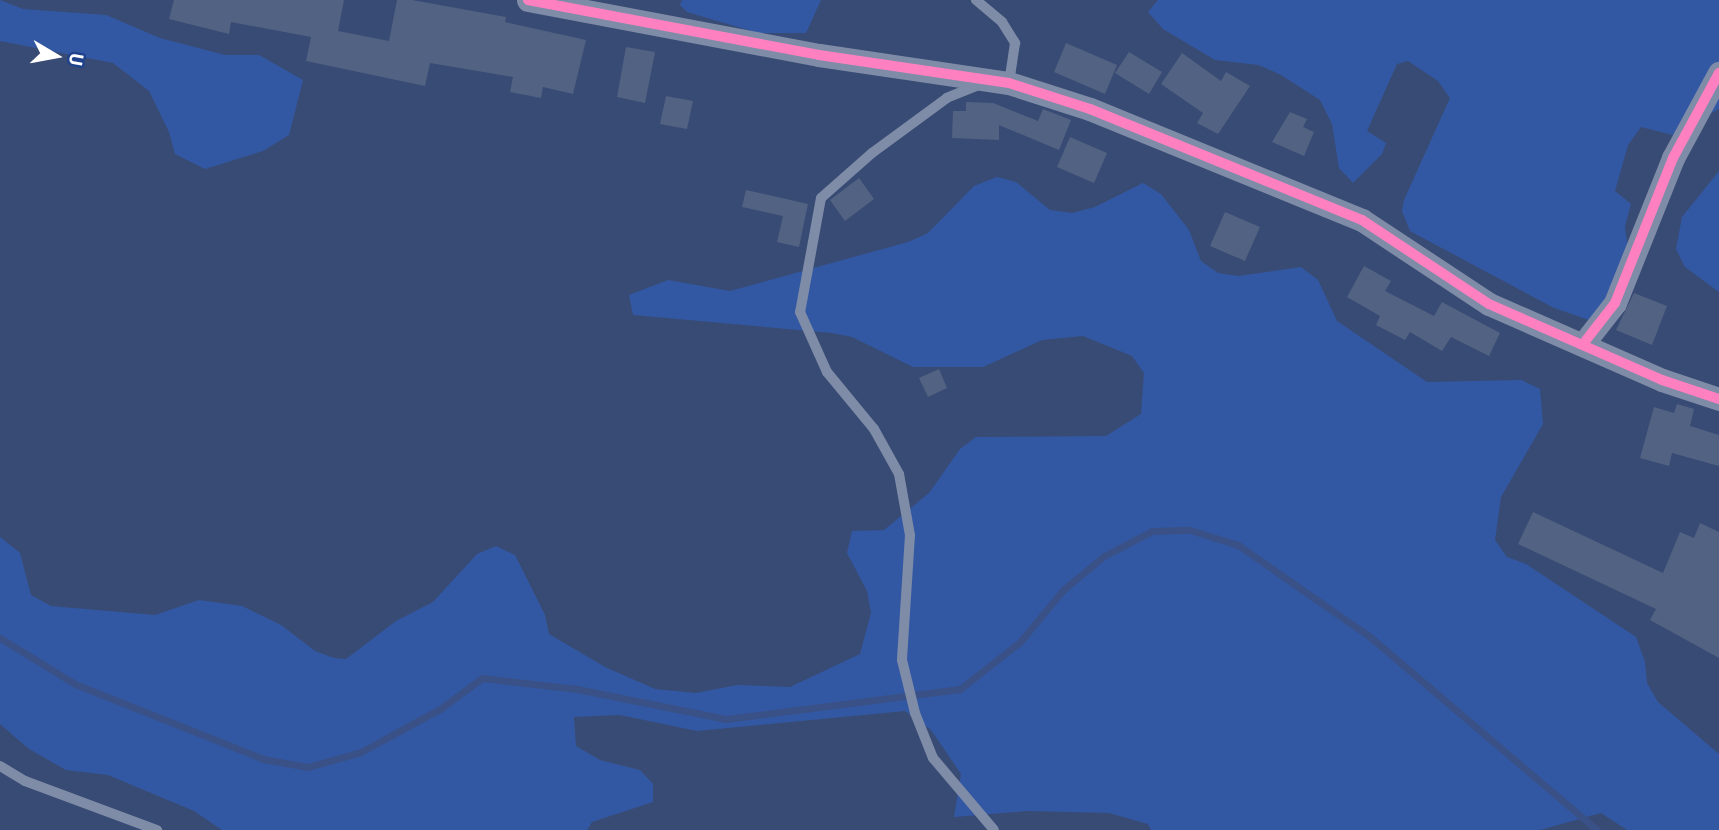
<!DOCTYPE html>
<html>
<head>
<meta charset="utf-8">
<style>
  body { margin:0 }
  #map { position:relative; width:1719px; height:830px; overflow:hidden; background:#384b74; font-family:Barlow,sans-serif }
  div>[style] { position:absolute }
  .green>* { inset:0; background:#3358a3 }
  .stream>* { height:7px; margin:-3.5px; padding:0 3.5px; transform-origin:3.5px; border-radius:3.5px; background:#395187 }
  .building>* { inset:0; background:#526282 }
  .service>* { height:10px; margin:-5px; padding:0 5px; transform-origin:5px; border-radius:5px; background:#7f8ca7 }
  .minor>* { height:23px; margin:-11.5px; padding:0 11.5px; transform-origin:11.5px; border-radius:11.5px; background:#7f8ca7 }
  .cycleway>* { height:10px; margin:-5px; padding:0 5px; transform-origin:5px; border-radius:5px; background:#ff80c0 }
  span { translate:-50% -50%; white-space:nowrap; text-align:center; line-height:1.15; -webkit-text-stroke:5px #1f428c; paint-order:stroke }
  .north { position:absolute; left:21px; top:21px; width:70px; height:70px; -webkit-text-stroke:5px #1f428c; paint-order:stroke; rotate:100deg; font-size:19px; font-weight:700; line-height:28px; text-align:center; color:#fff }
  .north::after { content:''; display:block; margin:auto; width:24px; height:32px; background:#fff; clip-path:polygon(50% 0,100% 100%,50% 72%,0 100%) }
</style>
</head>
<body>
<div id="map">
  <div class="green">
    <i style="clip-path:polygon(0 0,23px 9px,106px 15px,160px 38px,225px 55px,259px 55px,303px 80px,289px 135px,263px 151px,205px 169px,175px 154px,169px 132px,149px 91px,113px 63px,0 41px)"></i>
    <i style="clip-path:polygon(682px 0,821px 0,806px 33px,758px 33px,687px 12px,680px 5px)"></i>
    <i style="clip-path:polygon(1158px 0,1719px 0,1719px 109px,1673px 135px,1641px 127px,1628px 145px,1615px 191px,1631px 204px,1625px 226px,1629px 258px,1598px 323px,1554px 308px,1410px 231px,1402px 211px,1404px 200px,1450px 98px,1438px 81px,1408px 61px,1397px 64px,1367px 131px,1386px 143px,1382px 154px,1353px 183px,1339px 168px,1332px 124px,1320px 100px,1281px 75px,1259px 65px,1215px 60px,1163px 29px,1148px 12px)"></i>
    <i style="clip-path:polygon(1719px 171px,1719px 292px,1685px 267px,1676px 249px,1682px 217px)"></i>
    <i style="clip-path:polygon(997px 177px,1016px 182px,1050px 210px,1072px 213px,1095px 207px,1143px 183px,1161px 194px,1189px 230px,1201px 261px,1218px 273px,1238px 276px,1301px 267px,1318px 280px,1337px 321px,1427px 382px,1521px 380px,1540px 389px,1543px 424px,1501px 497px,1495px 540px,1507px 557px,1526px 564px,1636px 637px,1645px 662px,1647px 683px,1658px 702px,1719px 754px,1719px 830px,1627px 830px,1601px 813px,1540px 830px,1151px 830px,1148px 824px,1109px 813px,1028px 811px,954px 817px,961px 774px,931px 730px,905px 711px,697px 731px,620px 715px,574px 717px,576px 746px,600px 760px,640px 770px,653px 784px,653px 802px,592px 822px,587px 830px,222px 830px,194px 811px,108px 775px,66px 770px,29px 749px,0 724px,0 537px,20px 553px,31px 595px,51px 606px,155px 615px,199px 600px,242px 606px,281px 625px,315px 651px,334px 658px,346px 659px,396px 621px,433px 602px,477px 554px,496px 546px,515px 555px,545px 615px,549px 634px,605px 667px,655px 689px,696px 693px,737px 685px,790px 687px,860px 654px,871px 613px,867px 591px,847px 553px,852px 531px,884px 530px,929px 493px,960px 449px,976px 437px,1106px 436px,1141px 414px,1144px 373px,1132px 356px,1083px 336px,1042px 340px,983px 367px,913px 367px,852px 337px,832px 333px,633px 315px,629px 295px,668px 280px,730px 291px,908px 242px,928px 233px,974px 186px)"></i>
  </div>
  <div class="stream">
    <i style="left:0;top:638px;width:88px;rotate:31.5deg"></i>
    <i style="left:75px;top:684px;width:202px;rotate:21.7deg"></i>
    <i style="left:263px;top:759px;width:46px;rotate:10.1deg"></i>
    <i style="left:308px;top:767px;width:55px;rotate:-15.8deg"></i>
    <i style="left:361px;top:752px;width:90px;rotate:-28.6deg"></i>
    <i style="left:440px;top:709px;width:52px;rotate:-36.4deg"></i>
    <i style="left:482px;top:678px;width:96px;rotate:6.6deg"></i>
    <i style="left:577px;top:689px;width:152px;rotate:11.4deg"></i>
    <i style="left:726px;top:719px;width:236px;rotate:-7.3deg"></i>
    <i style="left:960px;top:689px;width:76px;rotate:-38.1deg"></i>
    <i style="left:1020px;top:642px;width:67px;rotate:-50.4deg"></i>
    <i style="left:1063px;top:590px;width:53px;rotate:-39.7deg"></i>
    <i style="left:1104px;top:556px;width:54px;rotate:-27.5deg"></i>
    <i style="left:1152px;top:531px;width:38px;rotate:-2deg"></i>
    <i style="left:1190px;top:530px;width:50px;rotate:17.4deg"></i>
    <i style="left:1238px;top:545px;width:160px;rotate:34.8deg"></i>
    <i style="left:1369px;top:636px;width:299px;rotate:40.4deg"></i>
  </div>
  <div class="building">
    <i style="clip-path:polygon(174px 0,344px 0,338px 31px,389px 41px,397px 0,412px 0,506px 17px,505px 22px,586px 40px,573px 94px,543px 87px,541px 98px,510px 92px,513px 77px,430px 63px,425px 86px,306px 61px,311px 37px,231px 22px,229px 34px,169px 19px)"></i>
    <i style="clip-path:polygon(1066px 43px,1117px 65px,1105px 94px,1054px 72px)"></i>
    <i style="clip-path:polygon(626px 47px,655px 52px,645px 103px,617px 97px)"></i>
    <i style="clip-path:polygon(1129px 52px,1162px 72px,1149px 94px,1115px 73px)"></i>
    <i style="clip-path:polygon(1182px 53px,1221px 81px,1226px 72px,1250px 86px,1218px 134px,1197px 123px,1203px 113px,1161px 84px)"></i>
    <i style="clip-path:polygon(666px 96px,693px 101px,687px 129px,660px 124px)"></i>
    <i style="clip-path:polygon(966px 102px,993px 103px,1038px 121px,1043px 109px,1071px 120px,1059px 150px,999px 125px,999px 140px,952px 138px,953px 111px,966px 111px)"></i>
    <i style="clip-path:polygon(1290px 112px,1307px 119px,1303px 127px,1314px 132px,1304px 156px,1272px 142px)"></i>
    <i style="clip-path:polygon(1070px 137px,1107px 153px,1094px 183px,1057px 167px)"></i>
    <i style="clip-path:polygon(859px 178px,874px 199px,845px 221px,830px 200px)"></i>
    <i style="clip-path:polygon(746px 190px,808px 204px,799px 247px,777px 242px,783px 216px,742px 207px)"></i>
    <i style="clip-path:polygon(1225px 212px,1260px 227px,1245px 261px,1210px 246px)"></i>
    <i style="clip-path:polygon(1364px 266px,1391px 281px,1385px 291px,1434px 316px,1442px 302px,1500px 333px,1489px 356px,1451px 337px,1442px 351px,1410px 332px,1405px 340px,1376px 325px,1380px 316px,1347px 297px)"></i>
    <i style="clip-path:polygon(1634px 293px,1667px 306px,1652px 345px,1616px 330px)"></i>
    <i style="clip-path:polygon(939px 369px,947px 388px,928px 397px,919px 378px)"></i>
    <i style="clip-path:polygon(1677px 404px,1694px 409px,1690px 426px,1719px 435px,1719px 466px,1672px 453px,1669px 466px,1640px 458px,1654px 407px,1674px 413px)"></i>
    <i style="clip-path:polygon(1533px 512px,1663px 573px,1680px 532px,1694px 538px,1700px 523px,1719px 532px,1719px 658px,1650px 620px,1656px 609px,1518px 544px)"></i>
  </div>
  <div class="service">
    <i style="left:976px;top:0;width:34px;rotate:40deg"></i>
    <i style="left:1002px;top:22px;width:25px;rotate:58deg"></i>
    <i style="left:1015px;top:43px;width:40px;rotate:98.5deg"></i>
    <i style="left:981px;top:84px;width:37px;rotate:158deg"></i>
    <i style="left:947px;top:98px;width:93px;rotate:143.7deg"></i>
    <i style="left:872px;top:153px;width:68px;rotate:138.6deg"></i>
    <i style="left:821px;top:198px;width:116px;rotate:100.4deg"></i>
    <i style="left:800px;top:312px;width:66px;rotate:65.8deg"></i>
    <i style="left:827px;top:372px;width:74px;rotate:50.5deg"></i>
    <i style="left:874px;top:429px;width:51px;rotate:60.9deg"></i>
    <i style="left:899px;top:474px;width:62px;rotate:79.8deg"></i>
    <i style="left:910px;top:535px;width:125px;rotate:93.7deg"></i>
    <i style="left:902px;top:660px;width:55px;rotate:76.2deg"></i>
    <i style="left:915px;top:713px;width:48px;rotate:68.2deg"></i>
    <i style="left:933px;top:758px;width:94px;rotate:49.7deg"></i>
    <i style="left:0;top:766px;width:29px;rotate:31deg"></i>
    <i style="left:25px;top:781px;width:141px;rotate:20.4deg"></i>
  </div>
  <div class="minor">
    <i style="left:528px;top:0;width:296px;rotate:10.7deg"></i>
    <i style="left:819px;top:55px;width:192px;rotate:8.4deg"></i>
    <i style="left:1009px;top:83px;width:85px;rotate:17.8deg"></i>
    <i style="left:1090px;top:109px;width:294px;rotate:22.2deg"></i>
    <i style="left:1362px;top:220px;width:152px;rotate:33.5deg"></i>
    <i style="left:1489px;top:304px;width:189px;rotate:23.7deg"></i>
    <i style="left:1662px;top:380px;width:60px;rotate:18.4deg"></i>
    <i style="left:1583px;top:344px;width:52px;rotate:-52deg"></i>
    <i style="left:1615px;top:303px;width:156px;rotate:-68.2deg"></i>
    <i style="left:1673px;top:158px;width:97px;rotate:-61.6deg"></i>
  </div>
  <div class="cycleway">
    <i style="left:528px;top:0;width:296px;rotate:10.7deg"></i>
    <i style="left:819px;top:55px;width:192px;rotate:8.4deg"></i>
    <i style="left:1009px;top:83px;width:85px;rotate:17.8deg"></i>
    <i style="left:1090px;top:109px;width:294px;rotate:22.2deg"></i>
    <i style="left:1362px;top:220px;width:152px;rotate:33.5deg"></i>
    <i style="left:1489px;top:304px;width:189px;rotate:23.7deg"></i>
    <i style="left:1662px;top:380px;width:60px;rotate:18.4deg"></i>
    <i style="left:1583px;top:344px;width:52px;rotate:-52deg"></i>
    <i style="left:1615px;top:303px;width:156px;rotate:-68.2deg"></i>
    <i style="left:1673px;top:158px;width:97px;rotate:-61.6deg"></i>
  </div>
  <div class="north">U</div>
</div>
</body>
</html>
